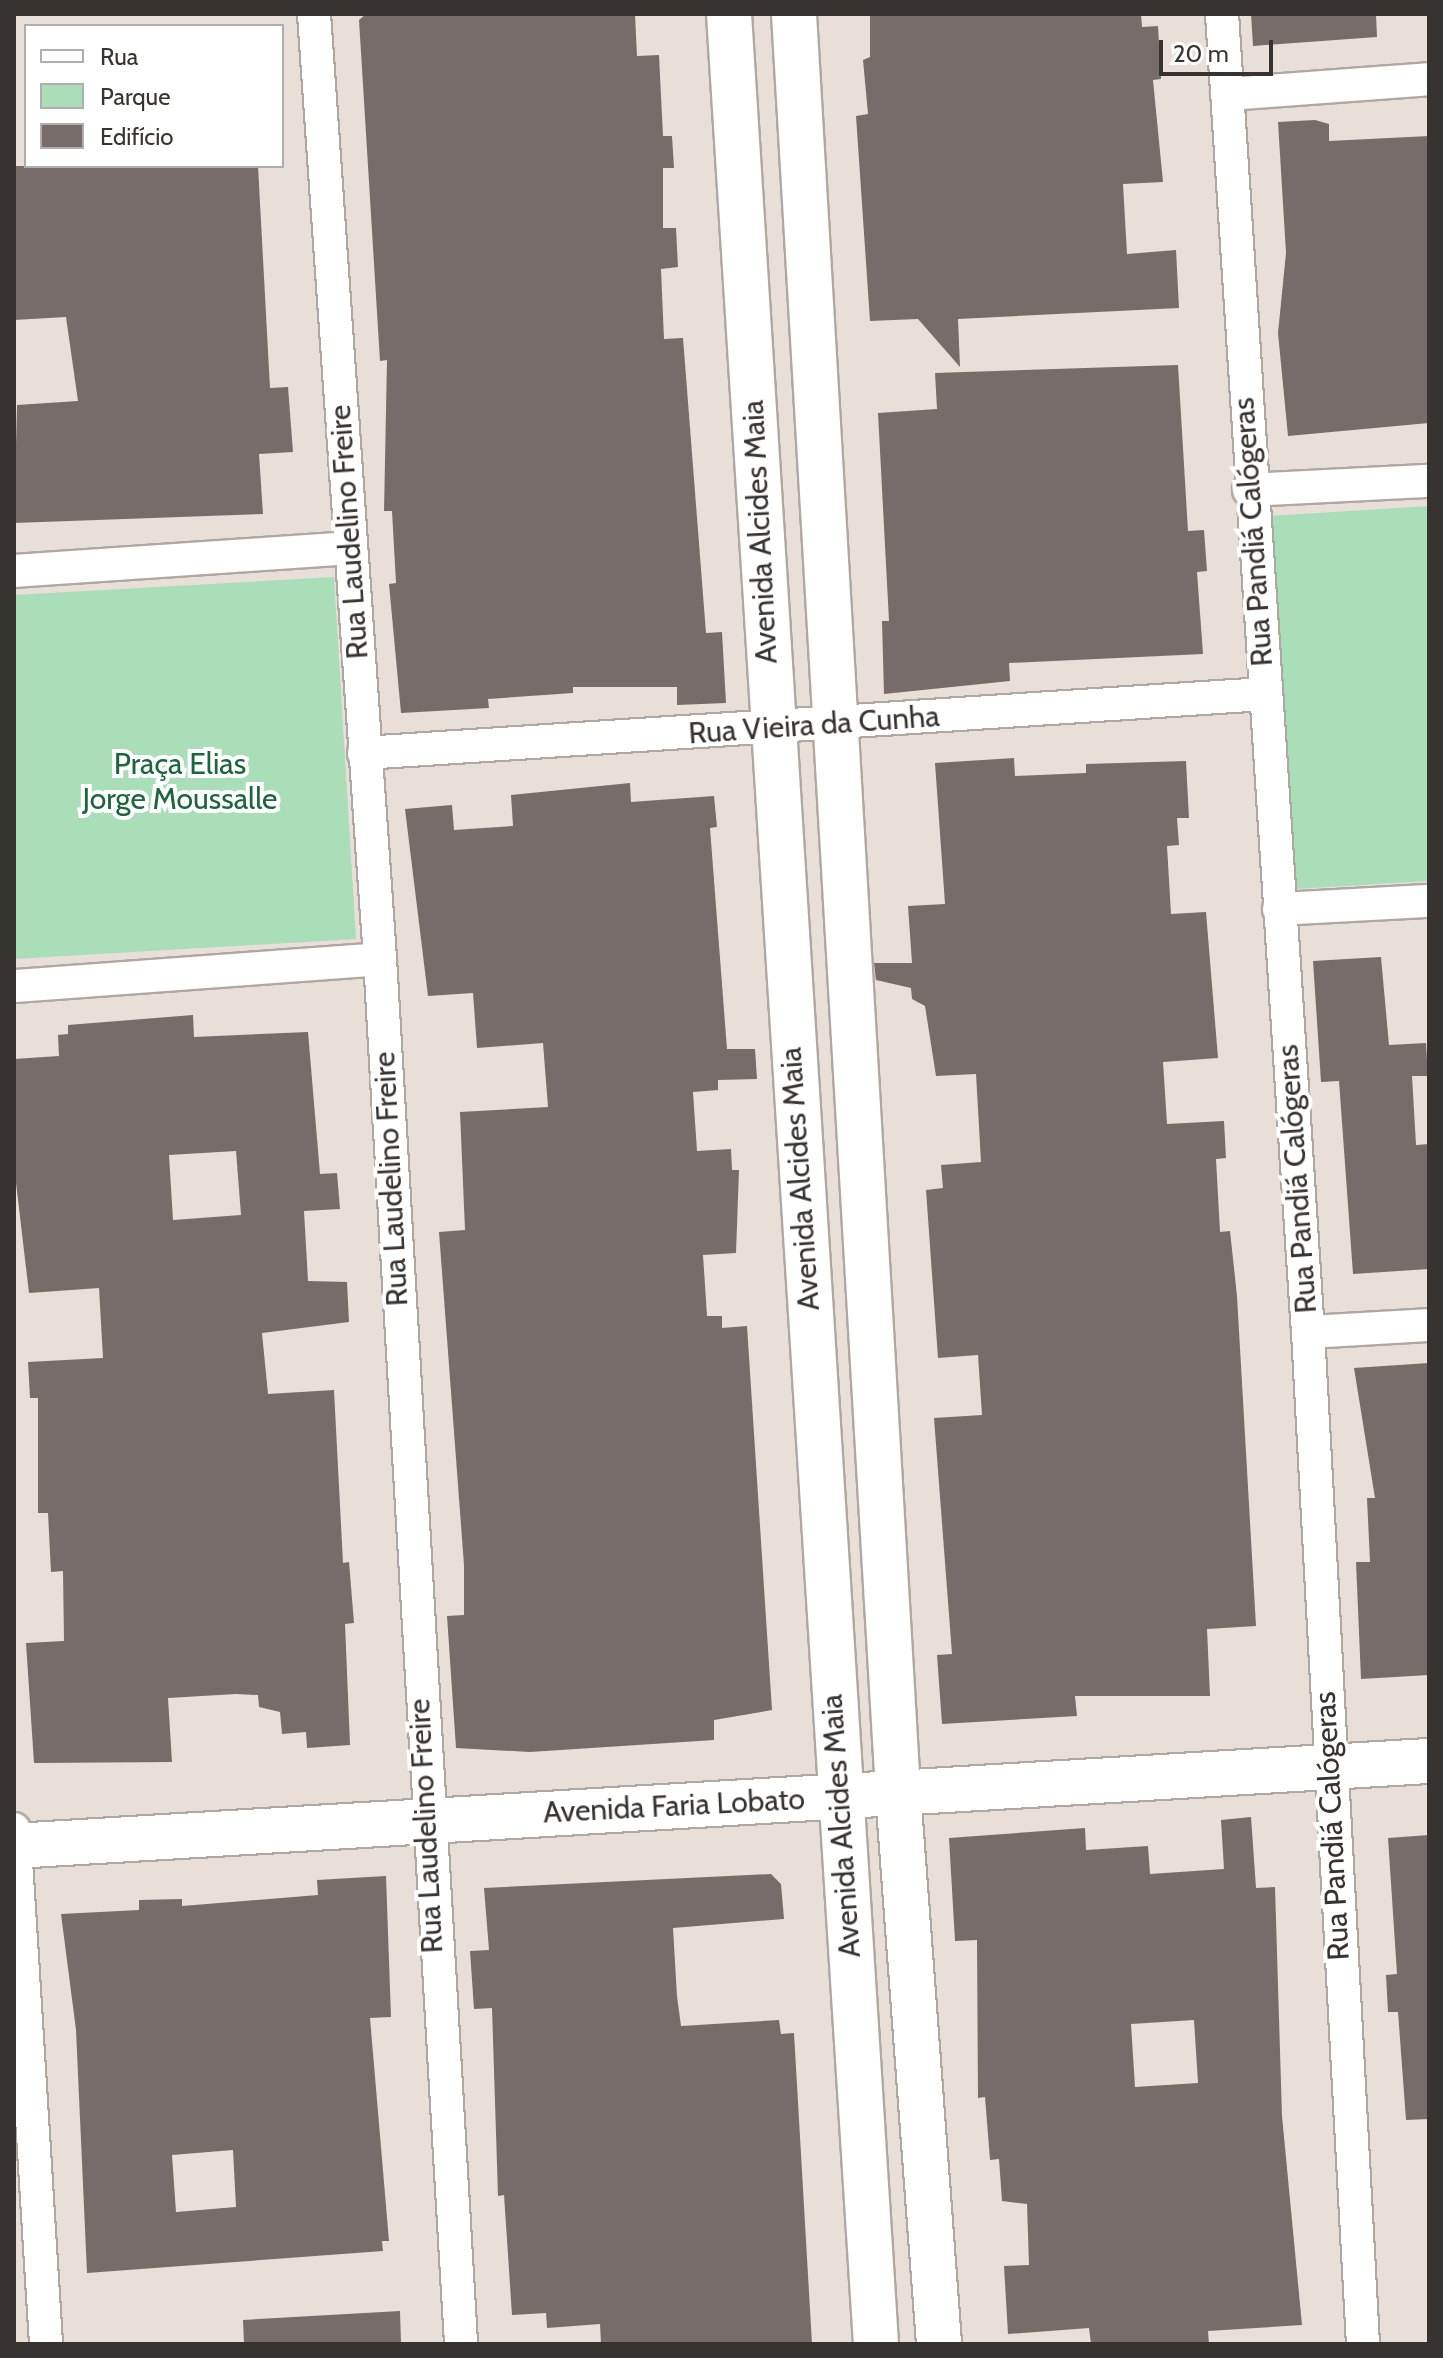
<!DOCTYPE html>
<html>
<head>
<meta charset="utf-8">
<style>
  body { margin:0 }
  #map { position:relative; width:1443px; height:2358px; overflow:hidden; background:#e8dfd8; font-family:Cabin,sans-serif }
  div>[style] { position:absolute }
  .green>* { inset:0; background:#a9deb9 }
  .building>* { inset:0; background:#776c6a }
  .roads { filter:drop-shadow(2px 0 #b0a7a0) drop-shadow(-2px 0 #b0a7a0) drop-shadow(0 2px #b0a7a0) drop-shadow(0 -2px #b0a7a0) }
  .street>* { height:32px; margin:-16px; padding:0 16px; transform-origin:16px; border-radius:16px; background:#fff }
  .secondary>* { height:44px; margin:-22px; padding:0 22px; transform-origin:22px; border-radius:22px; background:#fff }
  span { translate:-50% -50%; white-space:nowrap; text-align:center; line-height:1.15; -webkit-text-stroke:8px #fff; paint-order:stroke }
  .street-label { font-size:30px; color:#373331 }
  .park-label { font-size:30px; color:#1d663b }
  .frame { position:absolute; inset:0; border:16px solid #373331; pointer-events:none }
  .legend { position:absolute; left:24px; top:24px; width:260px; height:144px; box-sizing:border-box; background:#fff; border:2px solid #afadad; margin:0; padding:10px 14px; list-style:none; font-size:24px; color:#373331 }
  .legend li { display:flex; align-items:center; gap:16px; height:40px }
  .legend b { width:40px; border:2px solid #afadad }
  .scale { position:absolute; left:1159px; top:40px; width:114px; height:36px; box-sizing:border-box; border:4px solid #373331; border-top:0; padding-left:10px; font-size:24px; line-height:28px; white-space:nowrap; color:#373331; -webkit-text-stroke:6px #fff; paint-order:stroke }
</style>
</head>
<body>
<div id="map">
  <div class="green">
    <i style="clip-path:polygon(1429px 506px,1429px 881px,1296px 889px,1269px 516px)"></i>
    <i style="clip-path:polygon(334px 577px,356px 939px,14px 959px,14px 595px)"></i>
  </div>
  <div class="building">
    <i style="clip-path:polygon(366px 14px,635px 14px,637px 56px,659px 55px,663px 136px,672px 136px,674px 168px,663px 168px,663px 228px,676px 228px,678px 267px,661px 269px,664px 339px,683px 338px,706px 633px,722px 632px,726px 703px,677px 705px,677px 687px,573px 687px,573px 693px,488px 699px,489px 708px,401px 713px,389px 584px,396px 583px,392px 511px,384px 511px,387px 360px,380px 361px,359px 20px)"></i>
    <i style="clip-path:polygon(870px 14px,1141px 14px,1142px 27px,1158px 26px,1161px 79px,1153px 80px,1163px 182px,1123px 184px,1127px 254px,1176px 250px,1179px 308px,958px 319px,960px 367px,918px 319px,870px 321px,856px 116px,868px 114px,863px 60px,870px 57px)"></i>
    <i style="clip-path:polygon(1251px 14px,1376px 14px,1377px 37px,1253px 46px)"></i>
    <i style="clip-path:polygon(1315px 120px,1329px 124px,1329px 141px,1429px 136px,1429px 423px,1288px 436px,1278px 333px,1286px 253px,1278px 122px)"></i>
    <i style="clip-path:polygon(14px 166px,258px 166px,270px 388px,288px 387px,293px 452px,259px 454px,263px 514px,14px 523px,17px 405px,78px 401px,66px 317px,14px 320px)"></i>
    <i style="clip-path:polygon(1178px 365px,1188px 531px,1204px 530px,1207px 571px,1197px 572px,1203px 654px,1009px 663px,1010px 681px,884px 694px,882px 621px,889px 621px,878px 413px,937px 409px,935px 373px)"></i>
    <i style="clip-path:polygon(1014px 758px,1015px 776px,1086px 773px,1086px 764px,1186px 761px,1189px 818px,1177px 818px,1179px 845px,1167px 846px,1171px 914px,1206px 912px,1218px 1058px,1163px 1062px,1167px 1124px,1224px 1121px,1226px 1158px,1216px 1159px,1220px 1232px,1230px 1231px,1237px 1296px,1256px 1626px,1207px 1629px,1210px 1696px,1075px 1696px,1077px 1716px,942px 1724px,937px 1655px,952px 1654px,934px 1418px,982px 1415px,978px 1355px,938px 1358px,926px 1190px,943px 1188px,941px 1165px,981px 1162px,976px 1074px,936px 1076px,925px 1006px,912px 999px,911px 988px,876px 980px,874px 963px,912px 963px,908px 906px,945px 904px,935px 763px)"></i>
    <i style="clip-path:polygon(630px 783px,631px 802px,714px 796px,717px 827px,710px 828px,727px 1049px,755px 1049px,757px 1079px,718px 1080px,718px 1090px,693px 1092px,697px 1151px,731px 1149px,732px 1170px,739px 1170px,736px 1253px,703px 1255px,707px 1316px,722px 1316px,722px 1328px,747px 1326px,772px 1710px,714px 1720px,714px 1740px,530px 1752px,456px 1748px,447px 1616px,464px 1615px,464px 1565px,439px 1232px,465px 1230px,460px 1112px,548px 1107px,543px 1043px,477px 1048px,473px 993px,428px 996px,405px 809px,452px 805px,454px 830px,513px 826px,511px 795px)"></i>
    <i style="clip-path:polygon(1381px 957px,1389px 1045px,1426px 1043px,1428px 1076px,1412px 1076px,1416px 1145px,1429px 1144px,1429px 1269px,1353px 1274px,1339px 1081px,1321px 1082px,1313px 961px)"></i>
    <i style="clip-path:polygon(evenodd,193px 1015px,194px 1037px,308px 1032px,320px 1174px,337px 1173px,340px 1209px,304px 1211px,308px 1281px,347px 1282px,349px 1322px,262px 1333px,268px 1394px,334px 1390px,343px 1563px,349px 1562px,354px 1623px,345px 1624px,350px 1745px,307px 1748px,306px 1732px,282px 1734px,280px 1712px,259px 1707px,258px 1695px,236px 1694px,168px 1698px,172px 1762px,34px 1763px,26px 1643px,64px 1641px,63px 1571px,51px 1572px,48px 1513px,38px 1513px,38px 1398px,30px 1398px,28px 1362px,103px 1358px,99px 1288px,29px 1293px,14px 1166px,14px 1059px,59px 1056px,58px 1035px,68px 1034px,68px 1025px,193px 1015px,236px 1151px,241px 1215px,173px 1220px,169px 1155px,236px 1151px)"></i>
    <i style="clip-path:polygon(1429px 1363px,1429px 1675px,1361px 1679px,1356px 1562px,1370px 1562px,1367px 1498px,1375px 1498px,1354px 1368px)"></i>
    <i style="clip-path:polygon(evenodd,1251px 1817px,1256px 1888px,1275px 1887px,1282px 2116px,1302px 2325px,1208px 2331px,1209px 2344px,1091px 2344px,1089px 2328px,1008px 2334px,1004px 2266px,1029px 2265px,1027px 2204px,1002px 2201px,999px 2159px,990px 2160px,985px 2097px,978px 2098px,977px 1940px,955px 1941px,949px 1838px,1085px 1828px,1086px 1850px,1148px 1846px,1150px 1874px,1224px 1869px,1221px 1820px,1251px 1817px,1194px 2020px,1198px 2083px,1135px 2087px,1131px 2024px,1194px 2020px)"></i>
    <i style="clip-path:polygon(1429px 1835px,1429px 2119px,1406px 2120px,1398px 2012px,1388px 2012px,1386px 1975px,1397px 1974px,1388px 1838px)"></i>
    <i style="clip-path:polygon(771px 1874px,781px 1884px,784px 1919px,673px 1928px,677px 1996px,681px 2026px,779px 2020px,781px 2034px,794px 2033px,812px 2344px,601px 2344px,600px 2324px,547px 2328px,546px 2313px,512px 2315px,504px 2195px,498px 2196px,492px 2008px,474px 2009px,470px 1951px,489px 1950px,484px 1888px)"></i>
    <i style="clip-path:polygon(evenodd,386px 1876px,391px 2017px,370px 2018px,389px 2241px,382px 2241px,383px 2251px,87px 2273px,76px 2030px,61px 1914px,139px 1910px,139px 1900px,182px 1899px,182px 1906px,318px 1895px,317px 1880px,386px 1876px,233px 2150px,236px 2207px,176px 2212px,172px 2155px,233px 2150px)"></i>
    <i style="clip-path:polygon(400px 2311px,401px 2344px,244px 2344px,243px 2320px)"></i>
  </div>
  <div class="roads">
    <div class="street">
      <i style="left:314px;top:14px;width:947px;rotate:86deg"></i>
      <i style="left:380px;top:959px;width:1387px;rotate:86.65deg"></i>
      <i style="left:1222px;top:14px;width:1321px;rotate:86.27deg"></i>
      <i style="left:1308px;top:1332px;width:1013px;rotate:86.89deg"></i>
      <i style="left:1227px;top:94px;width:203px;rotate:-4.2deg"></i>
      <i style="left:1249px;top:490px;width:180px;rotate:-2.9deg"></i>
      <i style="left:14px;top:571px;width:337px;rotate:-3.9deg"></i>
      <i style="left:364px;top:753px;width:901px;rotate:-3.75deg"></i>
      <i style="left:1279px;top:909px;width:150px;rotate:-3.1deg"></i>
      <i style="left:14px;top:986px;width:367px;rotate:-4.2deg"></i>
      <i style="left:1308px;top:1332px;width:121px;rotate:-3.3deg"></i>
      <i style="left:14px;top:1829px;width:516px;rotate:86.44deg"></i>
    </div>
    <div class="secondary">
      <i style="left:729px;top:14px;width:2335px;rotate:86.39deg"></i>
      <i style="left:794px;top:14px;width:1782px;rotate:86.65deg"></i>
      <i style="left:898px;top:1793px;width:553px;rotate:85.74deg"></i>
      <i style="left:14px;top:1846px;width:1418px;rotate:-3.44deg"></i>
    </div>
  </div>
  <div class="street-label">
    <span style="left:349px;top:532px;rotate:-94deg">Rua Laudelino Freire</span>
    <span style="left:760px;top:532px;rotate:-93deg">Avenida Alcides Maia</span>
    <span style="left:1253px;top:532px;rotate:-94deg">Rua Pandiá Calógeras</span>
    <span style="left:814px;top:725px;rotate:-4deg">Rua Vieira da Cunha</span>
    <span style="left:391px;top:1179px;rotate:-93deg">Rua Laudelino Freire</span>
    <span style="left:800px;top:1179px;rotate:-94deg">Avenida Alcides Maia</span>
    <span style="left:1297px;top:1179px;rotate:-94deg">Rua Pandiá Calógeras</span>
    <span style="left:674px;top:1806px;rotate:-3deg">Avenida Faria Lobato</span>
    <span style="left:426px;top:1826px;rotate:-93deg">Rua Laudelino Freire</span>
    <span style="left:841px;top:1826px;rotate:-94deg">Avenida Alcides Maia</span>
    <span style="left:1332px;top:1826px;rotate:-93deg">Rua Pandiá Calógeras</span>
  </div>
  <div class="park-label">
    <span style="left:180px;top:781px">Praça Elias<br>Jorge Moussalle</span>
  </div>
  <div class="frame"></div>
  <ul class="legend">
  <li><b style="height:10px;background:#fff"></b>Rua</li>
  <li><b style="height:22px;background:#a9deb9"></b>Parque</li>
  <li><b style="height:22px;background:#776c6a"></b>Edifício</li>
  </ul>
  <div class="scale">20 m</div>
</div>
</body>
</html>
